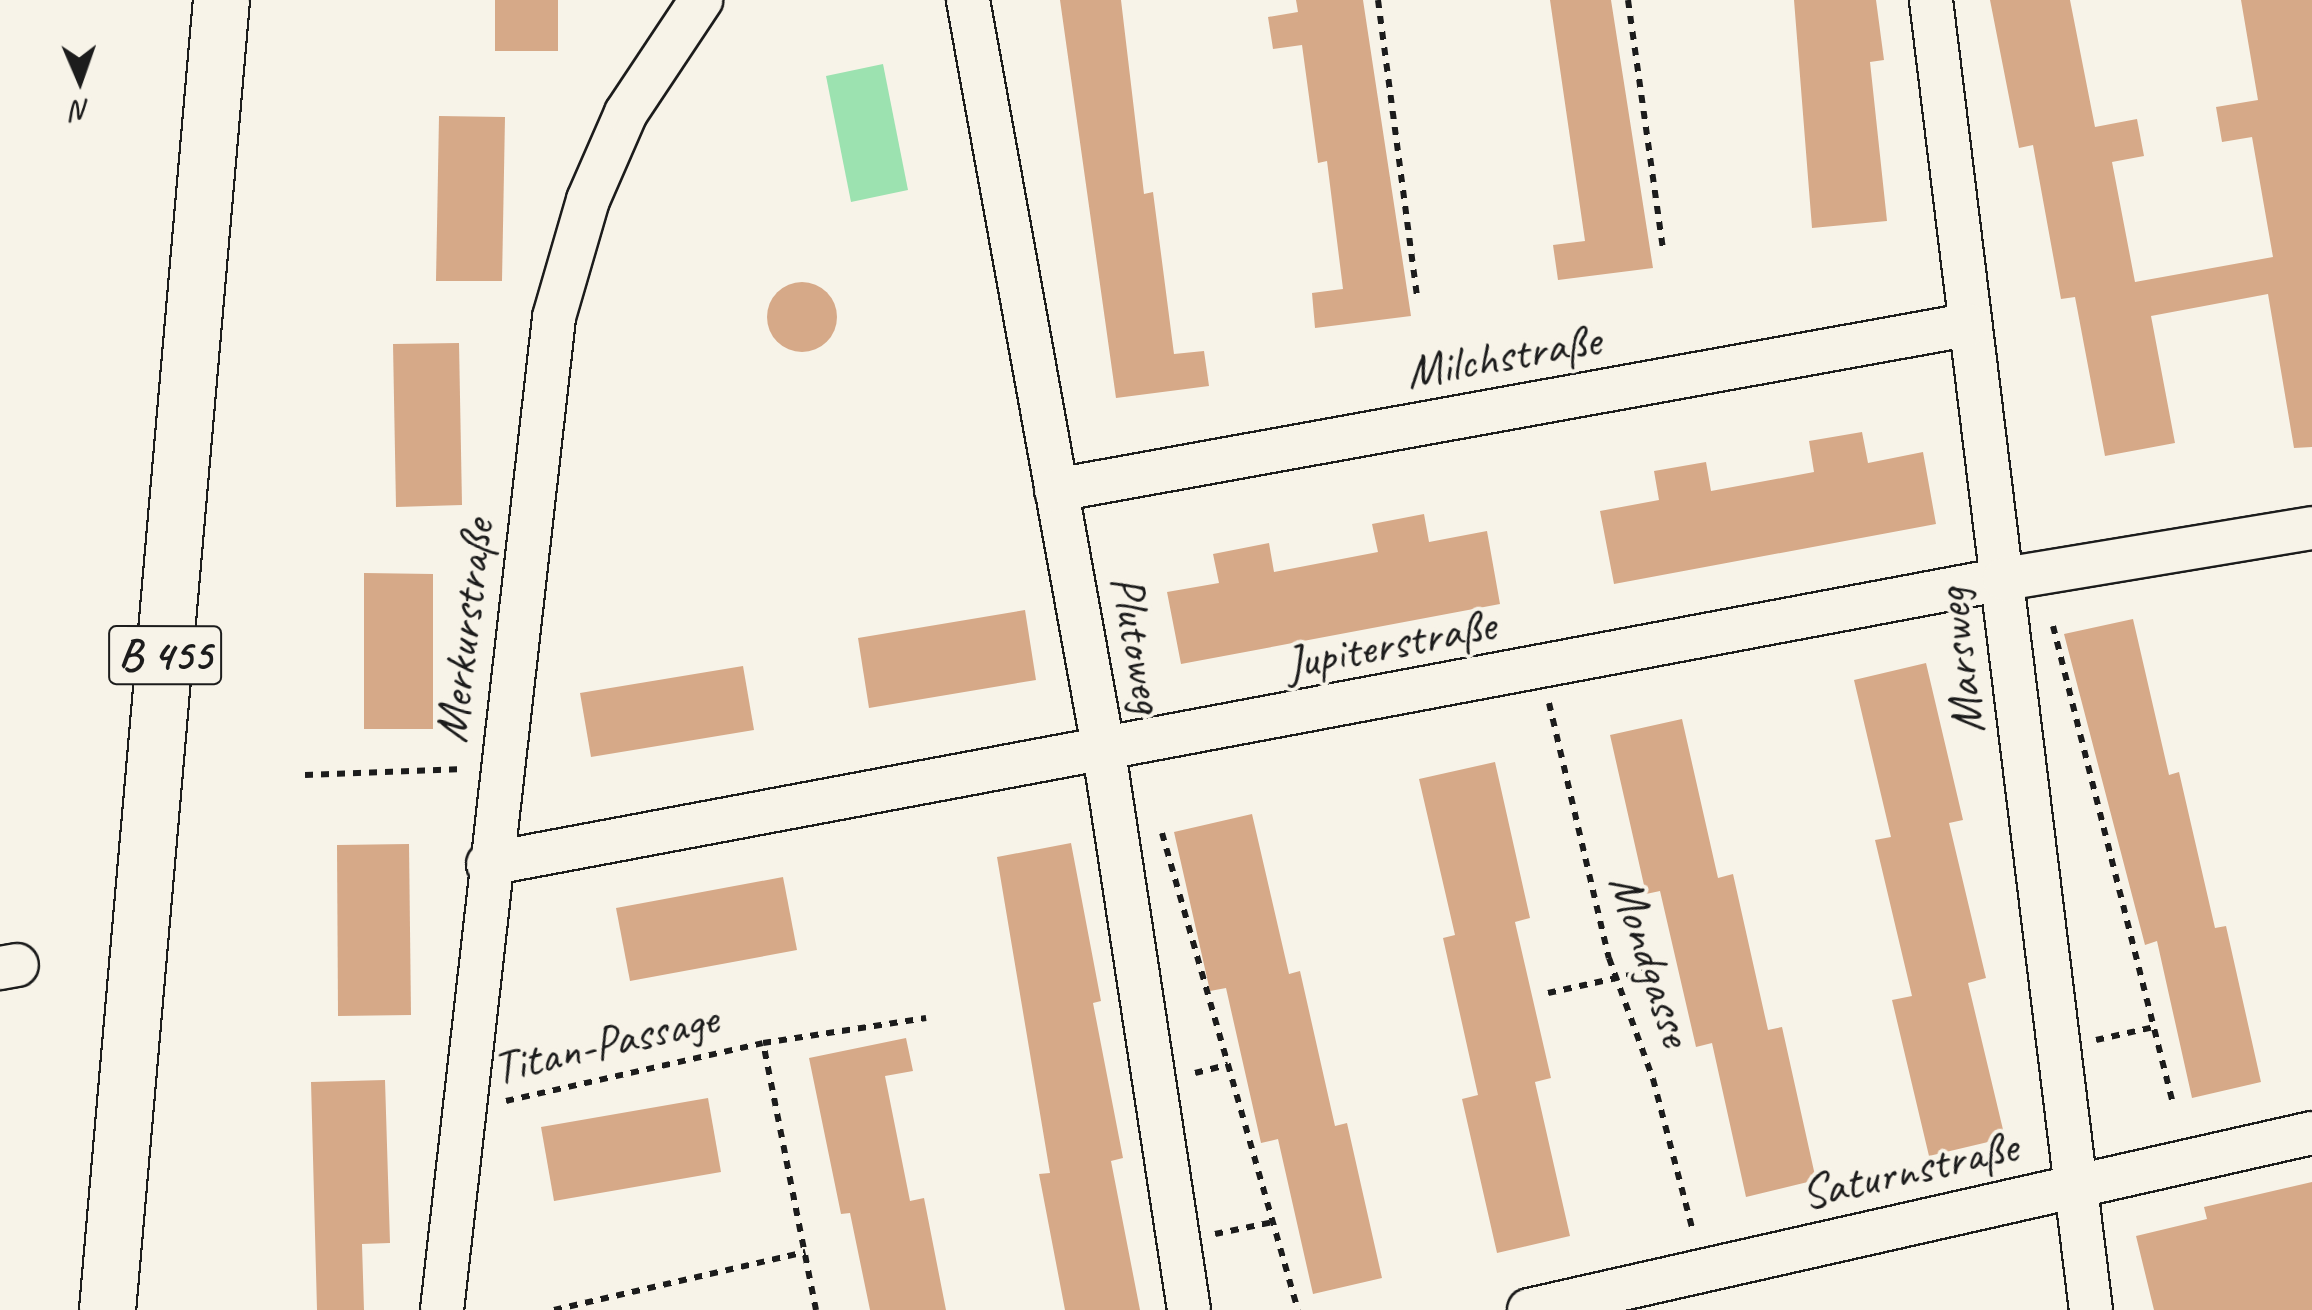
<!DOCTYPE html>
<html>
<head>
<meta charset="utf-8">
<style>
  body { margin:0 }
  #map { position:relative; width:2312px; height:1310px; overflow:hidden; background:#f7f3e8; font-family:Caveat,sans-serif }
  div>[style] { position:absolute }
  .green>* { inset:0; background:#9ce2b0 }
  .building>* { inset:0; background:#d6a988 }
  .round { border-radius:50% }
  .path>* { height:6px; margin-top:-3px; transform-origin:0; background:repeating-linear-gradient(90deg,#1c1c1c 0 8px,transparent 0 16px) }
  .roads { filter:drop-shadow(2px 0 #1c1c1c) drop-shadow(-2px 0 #1c1c1c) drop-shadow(0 2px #1c1c1c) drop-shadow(0 -2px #1c1c1c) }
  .minor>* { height:42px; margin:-21px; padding:0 21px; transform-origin:21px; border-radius:21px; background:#f7f3e8 }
  .primary>* { height:55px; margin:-27.5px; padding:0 27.5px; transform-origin:27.5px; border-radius:27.5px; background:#f7f3e8 }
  span { translate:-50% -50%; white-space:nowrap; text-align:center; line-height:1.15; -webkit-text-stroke:8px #f7f3e8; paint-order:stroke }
  .shield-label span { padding:2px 8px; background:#f7f3e8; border:2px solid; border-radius:8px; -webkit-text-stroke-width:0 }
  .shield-label { font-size:45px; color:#1c1c1c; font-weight:700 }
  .street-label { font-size:48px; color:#1c1c1c }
  .north { position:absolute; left:30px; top:30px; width:100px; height:100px; -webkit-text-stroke:8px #f7f3e8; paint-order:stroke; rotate:178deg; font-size:28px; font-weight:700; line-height:40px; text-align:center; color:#1c1c1c }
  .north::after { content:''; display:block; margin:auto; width:35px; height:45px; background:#1c1c1c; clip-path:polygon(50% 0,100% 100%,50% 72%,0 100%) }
</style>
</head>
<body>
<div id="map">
  <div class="green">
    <i style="clip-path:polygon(883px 64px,908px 190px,851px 202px,826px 76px)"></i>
  </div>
  <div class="building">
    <i style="clip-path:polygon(495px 0,558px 0,558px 51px,495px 51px)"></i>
    <i style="clip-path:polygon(1060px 0,1121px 0,1144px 194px,1153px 192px,1174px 354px,1204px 351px,1209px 386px,1116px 398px)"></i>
    <i style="clip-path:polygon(1296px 0,1363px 0,1411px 316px,1315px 328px,1312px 293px,1343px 289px,1327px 161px,1318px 163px,1302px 45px,1273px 49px,1268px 17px,1298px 12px)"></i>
    <i style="clip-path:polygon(1550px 0,1611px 0,1653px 268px,1558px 280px,1553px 245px,1585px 241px)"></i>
    <i style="clip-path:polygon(1794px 0,1876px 0,1884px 60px,1870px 62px,1887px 221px,1812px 228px)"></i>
    <i style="clip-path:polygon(1990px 0,2070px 0,2095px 127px,2137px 119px,2144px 156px,2112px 162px,2135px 282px,2273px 257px,2252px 137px,2222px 142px,2216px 107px,2258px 100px,2241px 0,2312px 0,2312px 447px,2294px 448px,2268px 294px,2151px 316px,2175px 443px,2105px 456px,2075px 297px,2061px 299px,2033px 145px,2019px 148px)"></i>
    <i style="clip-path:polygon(439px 116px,505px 117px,502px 281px,436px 281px)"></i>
    <i class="round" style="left:767px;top:282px;width:70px;height:70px"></i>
    <i style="clip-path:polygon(459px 343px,462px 505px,396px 507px,393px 344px)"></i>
    <i style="clip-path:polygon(1862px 432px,1868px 463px,1923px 452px,1936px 524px,1614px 584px,1600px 511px,1659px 500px,1654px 471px,1706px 462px,1711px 491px,1814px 472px,1809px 441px)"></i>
    <i style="clip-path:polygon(1424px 514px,1429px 542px,1487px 531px,1500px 604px,1181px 664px,1167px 592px,1219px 583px,1213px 554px,1269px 543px,1274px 572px,1378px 552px,1372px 524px)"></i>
    <i style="clip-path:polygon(364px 573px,433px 574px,433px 729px,364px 729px)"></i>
    <i style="clip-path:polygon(1025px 610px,1036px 680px,869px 708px,858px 638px)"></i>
    <i style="clip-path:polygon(2133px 619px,2169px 775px,2179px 772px,2215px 928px,2226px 926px,2261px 1082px,2192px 1098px,2157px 941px,2145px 945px,2064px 634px)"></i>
    <i style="clip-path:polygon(1926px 663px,1963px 820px,1949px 823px,1986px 978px,1968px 983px,2005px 1138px,1929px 1156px,1892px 1000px,1912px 996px,1875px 840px,1891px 837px,1854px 680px)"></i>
    <i style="clip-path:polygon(743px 666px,754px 730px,591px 757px,580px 693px)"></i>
    <i style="clip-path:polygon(1682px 719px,1718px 878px,1733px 874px,1768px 1030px,1782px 1027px,1816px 1180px,1746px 1197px,1712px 1043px,1696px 1047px,1660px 891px,1646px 894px,1610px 735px)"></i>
    <i style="clip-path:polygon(1495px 762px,1530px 918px,1515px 922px,1551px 1078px,1535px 1082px,1570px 1236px,1497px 1253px,1462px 1099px,1478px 1095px,1443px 938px,1455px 935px,1419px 779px)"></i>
    <i style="clip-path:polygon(1252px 814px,1289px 974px,1300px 971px,1335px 1126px,1347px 1123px,1382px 1278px,1313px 1294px,1278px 1139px,1261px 1143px,1226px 988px,1210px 991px,1174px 832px)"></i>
    <i style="clip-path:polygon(1071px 843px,1101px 1001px,1093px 1003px,1123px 1158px,1111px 1161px,1140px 1310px,1065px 1310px,1039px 1174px,1050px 1173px,997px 857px)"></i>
    <i style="clip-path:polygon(409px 844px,411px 1015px,338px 1016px,337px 845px)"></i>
    <i style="clip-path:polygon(783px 877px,797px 950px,630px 981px,616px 908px)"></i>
    <i style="clip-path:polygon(906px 1038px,913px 1071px,885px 1076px,910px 1201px,924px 1198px,946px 1310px,870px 1310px,850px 1213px,841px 1214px,809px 1058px)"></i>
    <i style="clip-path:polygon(385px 1080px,390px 1243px,362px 1244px,364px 1310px,317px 1310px,311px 1082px)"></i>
    <i style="clip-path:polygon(708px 1098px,721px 1172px,554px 1201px,541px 1127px)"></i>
    <i style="clip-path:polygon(2312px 1182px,2312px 1310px,2154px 1310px,2136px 1236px,2207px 1219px,2204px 1207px)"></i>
  </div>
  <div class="path">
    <i style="left:1378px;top:0;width:298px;rotate:82.5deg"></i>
    <i style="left:1628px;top:0;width:251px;rotate:82deg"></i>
    <i style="left:2053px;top:626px;width:494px;rotate:75.9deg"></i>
    <i style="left:1549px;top:703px;width:262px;rotate:76.8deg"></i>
    <i style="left:1609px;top:958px;width:129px;rotate:70deg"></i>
    <i style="left:1653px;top:1079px;width:157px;rotate:75.3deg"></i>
    <i style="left:305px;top:775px;width:159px;rotate:-2.2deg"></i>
    <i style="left:1162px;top:833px;width:496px;rotate:74.1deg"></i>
    <i style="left:1548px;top:993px;width:112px;rotate:-12.4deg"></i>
    <i style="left:2096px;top:1040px;width:59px;rotate:-12.6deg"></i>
    <i style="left:1195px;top:1073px;width:34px;rotate:-14deg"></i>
    <i style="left:506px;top:1101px;width:263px;rotate:-12.7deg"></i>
    <i style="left:1215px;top:1234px;width:59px;rotate:-11.7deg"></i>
    <i style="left:554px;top:1310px;width:258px;rotate:-13deg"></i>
    <i style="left:816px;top:1310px;width:272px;rotate:-101.2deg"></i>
    <i style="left:763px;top:1043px;width:165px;rotate:-8.7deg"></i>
  </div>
  <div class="roads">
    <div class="minor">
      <i style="left:968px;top:0;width:764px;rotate:79.75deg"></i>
      <i style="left:1104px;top:752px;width:564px;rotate:81.34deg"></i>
      <i style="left:1931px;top:0;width:1320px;rotate:83.04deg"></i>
      <i style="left:1056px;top:490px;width:926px;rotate:-10.27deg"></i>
      <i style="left:488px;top:864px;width:1543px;rotate:-10.65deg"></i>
      <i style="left:2004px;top:579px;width:312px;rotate:-9.4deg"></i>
      <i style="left:0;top:968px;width:17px;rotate:-10deg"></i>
      <i style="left:442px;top:1310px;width:999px;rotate:-83.56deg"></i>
      <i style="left:554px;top:317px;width:122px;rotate:-73.8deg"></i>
      <i style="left:588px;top:200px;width:95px;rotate:-66.4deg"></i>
      <i style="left:626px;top:113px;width:136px;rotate:-56.4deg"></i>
      <i style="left:1529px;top:1310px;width:803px;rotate:-12.74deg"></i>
    </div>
    <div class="primary">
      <i style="left:107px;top:1310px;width:1315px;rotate:-85.03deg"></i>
    </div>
  </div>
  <div class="shield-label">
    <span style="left:165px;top:655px">B 455</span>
  </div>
  <div class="street-label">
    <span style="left:1503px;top:356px;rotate:-10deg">Milchstraße</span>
    <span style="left:464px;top:631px;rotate:-83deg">Merkurstraße</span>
    <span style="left:1138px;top:644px;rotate:80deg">Plutoweg</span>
    <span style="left:1390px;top:644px;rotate:-11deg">Jupiterstraße</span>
    <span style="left:1960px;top:661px;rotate:-97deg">Marsweg</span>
    <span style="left:1651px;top:960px;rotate:72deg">Mondgasse</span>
    <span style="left:605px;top:1043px;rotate:-13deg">Titan-Passage</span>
    <span style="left:1909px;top:1170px;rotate:-13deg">Saturnstraße</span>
  </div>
  <div class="north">N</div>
</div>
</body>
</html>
